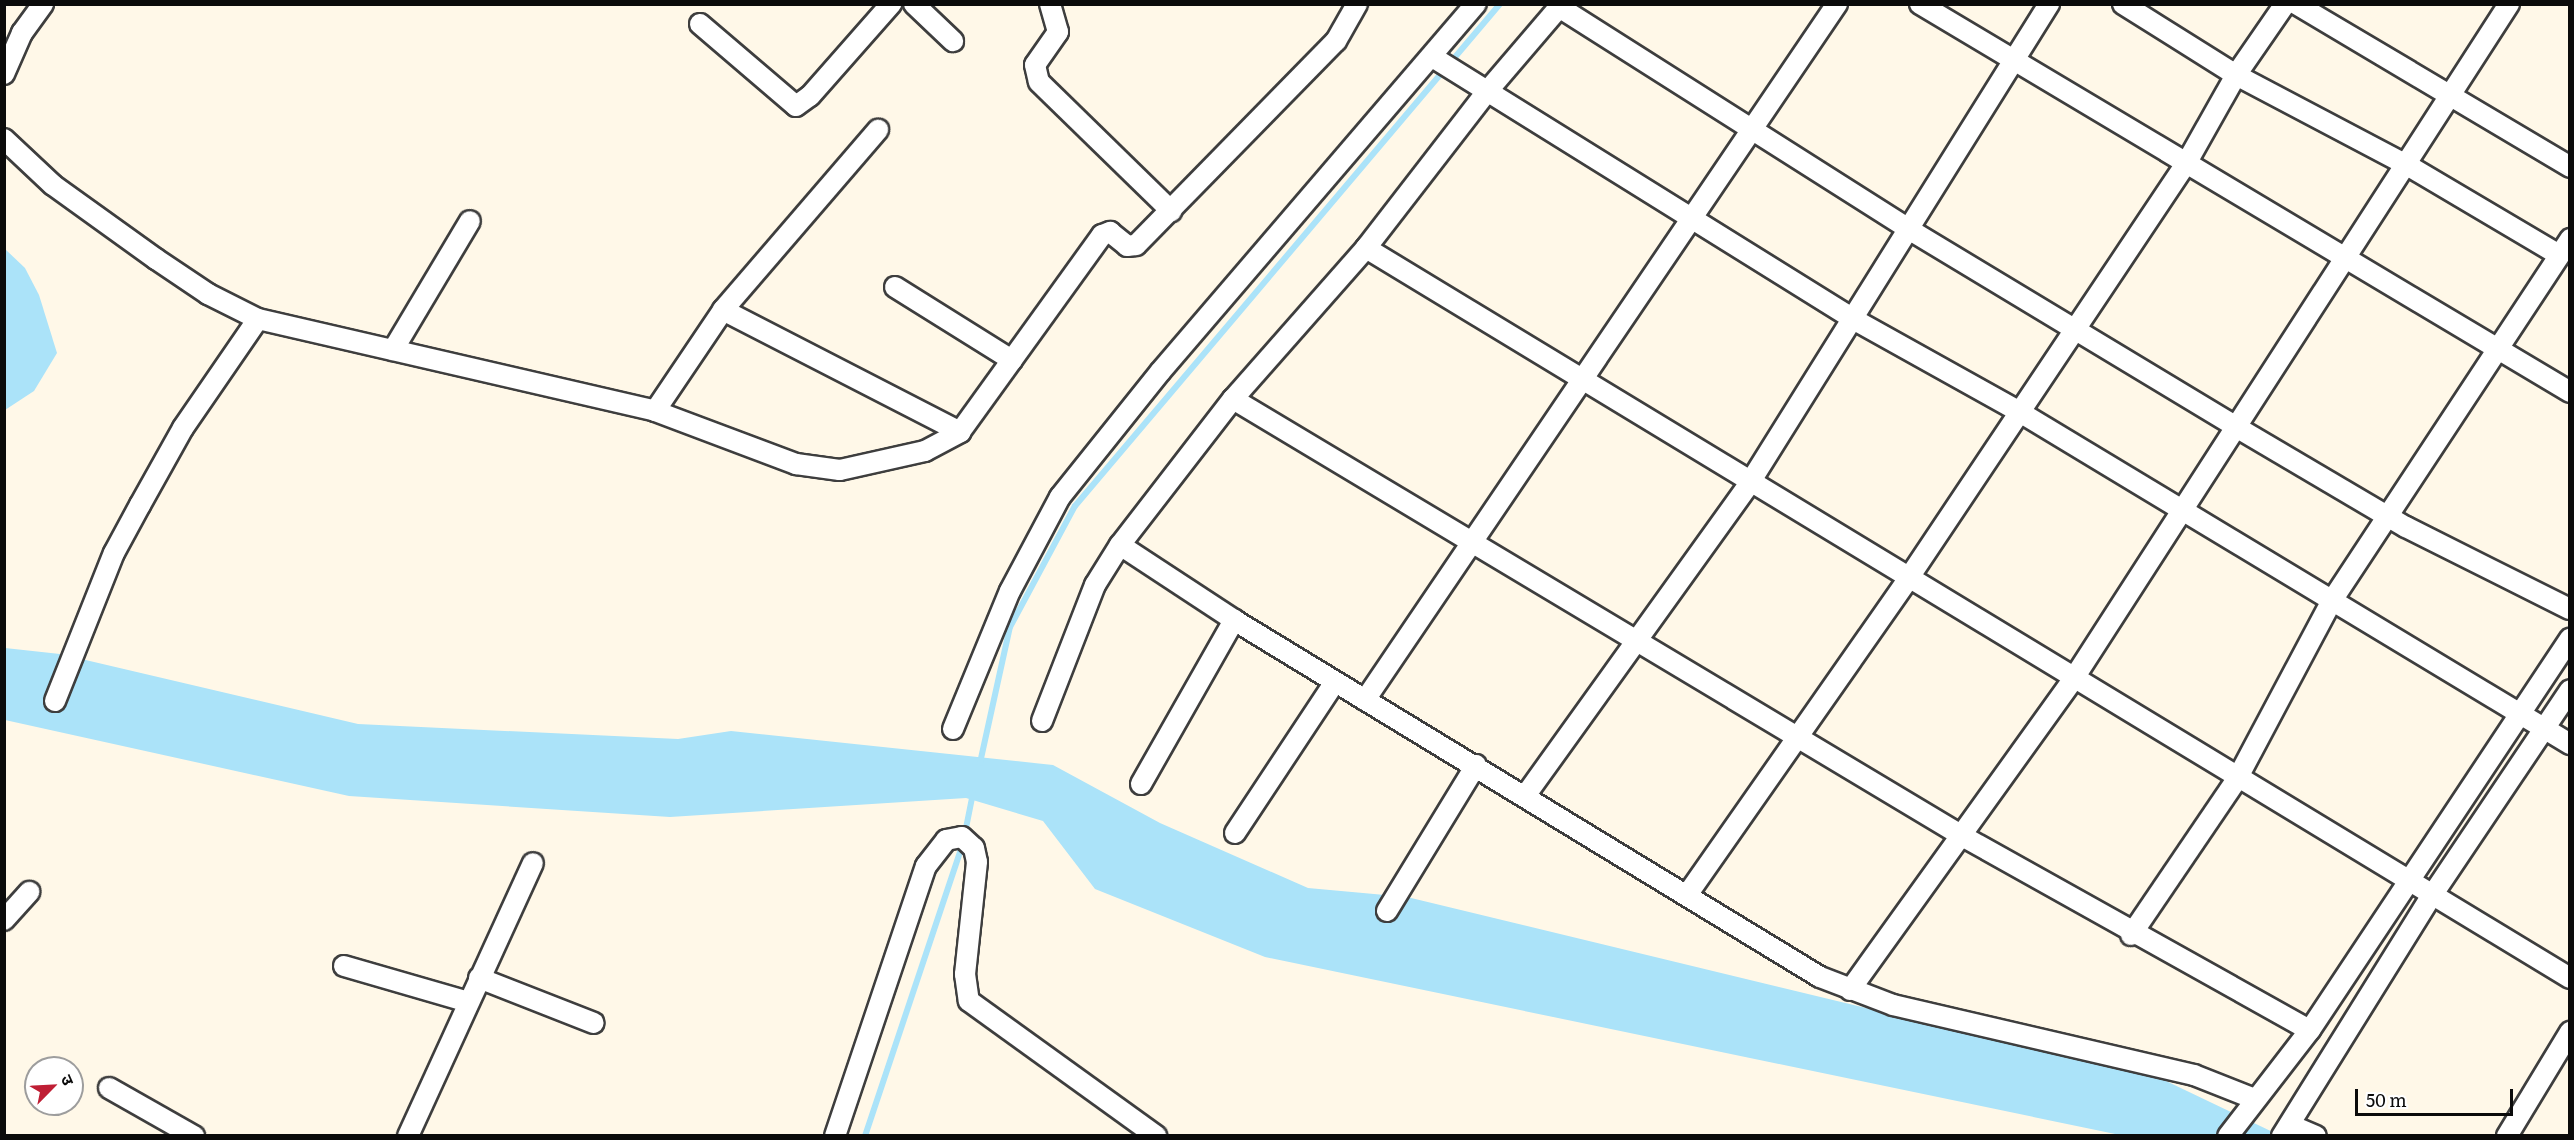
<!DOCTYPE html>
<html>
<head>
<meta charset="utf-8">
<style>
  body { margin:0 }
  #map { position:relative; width:2574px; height:1140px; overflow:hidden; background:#fff8e8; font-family:Literata,"Noto Sans Devanagari",serif }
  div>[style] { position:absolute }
  .water>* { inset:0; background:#abe3f9 }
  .stream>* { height:6px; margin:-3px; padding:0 3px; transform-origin:3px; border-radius:3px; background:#abe3f9 }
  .roads { filter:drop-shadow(2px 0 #3e3e3e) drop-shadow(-2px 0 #3e3e3e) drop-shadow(0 2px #3e3e3e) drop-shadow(0 -2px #3e3e3e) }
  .minor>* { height:20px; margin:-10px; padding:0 10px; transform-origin:10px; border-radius:10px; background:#fff }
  span { translate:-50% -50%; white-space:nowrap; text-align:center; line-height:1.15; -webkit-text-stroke:6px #fff; paint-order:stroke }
  .frame { position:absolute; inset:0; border:6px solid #0b0b0b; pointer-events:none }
  .north { position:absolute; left:24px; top:1056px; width:60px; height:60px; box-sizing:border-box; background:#fff; border:2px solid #9d9d9d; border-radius:50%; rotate:66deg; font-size:16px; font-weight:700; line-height:24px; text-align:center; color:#0b0b0b }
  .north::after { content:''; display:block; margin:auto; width:21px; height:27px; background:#bf1e34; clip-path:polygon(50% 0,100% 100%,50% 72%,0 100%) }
  .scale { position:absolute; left:2355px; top:1089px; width:158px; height:27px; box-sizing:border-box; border:3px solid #0b0b0b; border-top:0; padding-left:8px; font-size:18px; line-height:21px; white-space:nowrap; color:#0b0b0b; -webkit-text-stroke:4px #fff; paint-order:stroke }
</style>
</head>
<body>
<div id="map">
  <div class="water">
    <i style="clip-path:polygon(4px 248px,25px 268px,39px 295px,57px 353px,34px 391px,5px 410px)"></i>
    <i style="clip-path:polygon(5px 648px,60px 654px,358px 724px,678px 739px,731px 731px,1053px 765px,1160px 823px,1308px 888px,1407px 897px,2164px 1080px,2279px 1135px,2120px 1135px,1265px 957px,1095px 889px,1043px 821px,966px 798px,670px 817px,349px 796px,5px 720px)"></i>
  </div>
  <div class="stream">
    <i style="left:980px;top:763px;width:139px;rotate:-77.6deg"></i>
    <i style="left:1010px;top:627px;width:137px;rotate:-61.8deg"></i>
    <i style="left:1075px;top:506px;width:658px;rotate:-49.75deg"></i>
    <i style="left:865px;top:1136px;width:309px;rotate:-71.5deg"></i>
    <i style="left:963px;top:843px;width:51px;rotate:-78.7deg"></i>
  </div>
  <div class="roads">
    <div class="minor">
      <i style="left:914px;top:4px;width:54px;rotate:43.5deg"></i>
      <i style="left:1050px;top:4px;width:29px;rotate:74deg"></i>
      <i style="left:1058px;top:32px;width:40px;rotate:124.9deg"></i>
      <i style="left:1035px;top:65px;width:17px;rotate:77deg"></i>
      <i style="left:1039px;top:82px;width:185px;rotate:44.3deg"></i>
      <i style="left:1920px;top:4px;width:757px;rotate:30.83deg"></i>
      <i style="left:2123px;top:4px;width:133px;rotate:32.1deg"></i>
      <i style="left:2236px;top:75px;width:193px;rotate:27.8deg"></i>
      <i style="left:2407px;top:165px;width:177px;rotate:30.6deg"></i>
      <i style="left:2296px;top:4px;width:319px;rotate:30.7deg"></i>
      <i style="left:1559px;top:7px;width:416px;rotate:32.4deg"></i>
      <i style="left:1910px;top:230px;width:381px;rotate:31.1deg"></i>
      <i style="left:2236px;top:427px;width:197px;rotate:30.5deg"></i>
      <i style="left:2406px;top:527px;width:183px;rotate:26.6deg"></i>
      <i style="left:700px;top:24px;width:126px;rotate:40.5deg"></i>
      <i style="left:796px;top:106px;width:17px;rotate:-36deg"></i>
      <i style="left:810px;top:96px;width:123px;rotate:-48.6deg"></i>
      <i style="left:1434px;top:58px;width:494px;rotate:31.9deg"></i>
      <i style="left:1853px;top:319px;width:189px;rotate:29.1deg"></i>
      <i style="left:2018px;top:411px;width:645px;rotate:31.1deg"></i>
      <i style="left:4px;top:74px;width:45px;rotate:-66.3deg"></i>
      <i style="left:22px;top:33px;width:36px;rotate:-54deg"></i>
      <i style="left:4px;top:139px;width:67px;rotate:43.2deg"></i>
      <i style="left:53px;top:185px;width:127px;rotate:35.7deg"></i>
      <i style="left:156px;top:259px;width:63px;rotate:33.9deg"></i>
      <i style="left:208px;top:294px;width:56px;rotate:26.6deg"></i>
      <i style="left:258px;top:319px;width:408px;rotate:13deg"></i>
      <i style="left:655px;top:411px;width:151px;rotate:20.6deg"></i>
      <i style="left:796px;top:464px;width:44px;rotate:7.8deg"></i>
      <i style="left:840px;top:470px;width:87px;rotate:-12.6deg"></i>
      <i style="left:925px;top:451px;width:40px;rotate:-28deg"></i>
      <i style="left:960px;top:432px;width:243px;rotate:-54.2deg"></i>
      <i style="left:1102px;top:235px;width:9px;rotate:-21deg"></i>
      <i style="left:1110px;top:232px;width:22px;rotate:39deg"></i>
      <i style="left:1127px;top:246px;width:9px;rotate:-6deg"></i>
      <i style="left:1136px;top:245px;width:286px;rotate:-45.6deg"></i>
      <i style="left:1336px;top:41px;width:43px;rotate:-60.4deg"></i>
      <i style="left:1366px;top:248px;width:1408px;rotate:31.23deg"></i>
      <i style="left:895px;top:287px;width:138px;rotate:32deg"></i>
      <i style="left:723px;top:310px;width:267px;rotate:27.2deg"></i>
      <i style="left:393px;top:350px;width:150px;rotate:-59.2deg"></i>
      <i style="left:1233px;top:399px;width:852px;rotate:30.93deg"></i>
      <i style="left:1964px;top:837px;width:396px;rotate:29.2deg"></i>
      <i style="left:655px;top:411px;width:122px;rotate:-56deg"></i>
      <i style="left:723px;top:310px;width:238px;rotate:-49.3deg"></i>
      <i style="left:1120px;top:545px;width:136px;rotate:33.3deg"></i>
      <i style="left:1234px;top:620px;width:686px;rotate:31.35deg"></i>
      <i style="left:1820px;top:977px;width:78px;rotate:21deg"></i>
      <i style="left:1893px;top:1005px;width:309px;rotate:13.1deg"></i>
      <i style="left:2194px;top:1075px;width:66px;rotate:21.5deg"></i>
      <i style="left:1365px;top:700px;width:841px;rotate:-55.86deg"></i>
      <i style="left:55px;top:701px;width:159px;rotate:-68.3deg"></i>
      <i style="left:114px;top:553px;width:55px;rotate:-61.6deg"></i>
      <i style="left:140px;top:505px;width:88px;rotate:-60.8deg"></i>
      <i style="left:183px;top:428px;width:132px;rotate:-55.5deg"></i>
      <i style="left:1042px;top:721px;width:146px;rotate:-68.7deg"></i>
      <i style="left:1095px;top:585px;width:47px;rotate:-58deg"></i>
      <i style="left:1120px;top:545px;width:185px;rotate:-52.3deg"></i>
      <i style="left:1233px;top:399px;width:201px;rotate:-48.6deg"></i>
      <i style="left:1366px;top:248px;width:195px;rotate:-52.3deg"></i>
      <i style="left:1485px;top:94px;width:118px;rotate:-49.5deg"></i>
      <i style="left:953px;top:729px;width:149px;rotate:-67.6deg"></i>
      <i style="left:1010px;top:591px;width:106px;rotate:-62deg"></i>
      <i style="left:1060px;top:497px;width:161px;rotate:-51.3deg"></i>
      <i style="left:1161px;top:371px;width:484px;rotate:-49.4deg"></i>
      <i style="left:1141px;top:784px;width:189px;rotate:-60.4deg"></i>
      <i style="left:1525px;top:796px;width:384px;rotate:-54.3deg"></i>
      <i style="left:1749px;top:484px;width:566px;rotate:-57.99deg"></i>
      <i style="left:1235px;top:833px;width:181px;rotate:-56.5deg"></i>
      <i style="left:1687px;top:895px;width:386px;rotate:-55deg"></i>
      <i style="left:1908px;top:579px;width:502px;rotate:-56.21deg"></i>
      <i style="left:2187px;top:162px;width:100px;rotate:-60.6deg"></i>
      <i style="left:2236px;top:75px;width:86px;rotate:-55.4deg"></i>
      <i style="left:1387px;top:911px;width:171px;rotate:-58.6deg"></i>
      <i style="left:4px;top:920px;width:38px;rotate:-48deg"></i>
      <i style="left:2131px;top:935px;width:189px;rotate:-55.8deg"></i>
      <i style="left:2237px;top:779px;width:200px;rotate:-62deg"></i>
      <i style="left:2331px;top:602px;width:435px;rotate:-56.6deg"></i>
      <i style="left:344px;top:966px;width:130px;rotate:16.1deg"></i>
      <i style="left:479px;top:978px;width:123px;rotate:21.4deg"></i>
      <i style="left:1850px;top:990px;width:384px;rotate:-54.3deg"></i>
      <i style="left:2074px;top:678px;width:802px;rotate:-57.16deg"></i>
      <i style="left:109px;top:1088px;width:98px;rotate:29.5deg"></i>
      <i style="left:2290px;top:1125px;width:28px;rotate:23deg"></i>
      <i style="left:408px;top:1136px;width:300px;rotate:-65.4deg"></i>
      <i style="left:835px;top:1136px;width:285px;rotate:-71.4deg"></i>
      <i style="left:926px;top:866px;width:33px;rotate:-52deg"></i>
      <i style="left:946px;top:840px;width:16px;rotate:-11deg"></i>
      <i style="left:962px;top:837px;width:16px;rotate:43deg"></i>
      <i style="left:974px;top:848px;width:14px;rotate:78deg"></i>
      <i style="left:977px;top:862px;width:113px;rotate:96.1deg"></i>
      <i style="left:965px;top:974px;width:27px;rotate:82deg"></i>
      <i style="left:969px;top:1001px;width:231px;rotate:35.8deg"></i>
      <i style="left:2228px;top:1136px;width:134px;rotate:-52.3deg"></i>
      <i style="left:2310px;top:1030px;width:470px;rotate:-56.4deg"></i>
      <i style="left:2282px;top:1136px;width:282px;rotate:-58.1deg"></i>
      <i style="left:2431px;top:897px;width:249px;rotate:-56.1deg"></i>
      <i style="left:2507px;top:1136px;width:122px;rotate:-58.8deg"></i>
    </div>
  </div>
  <div class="frame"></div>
  <div class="north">उ</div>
  <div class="scale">50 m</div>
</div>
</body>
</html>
